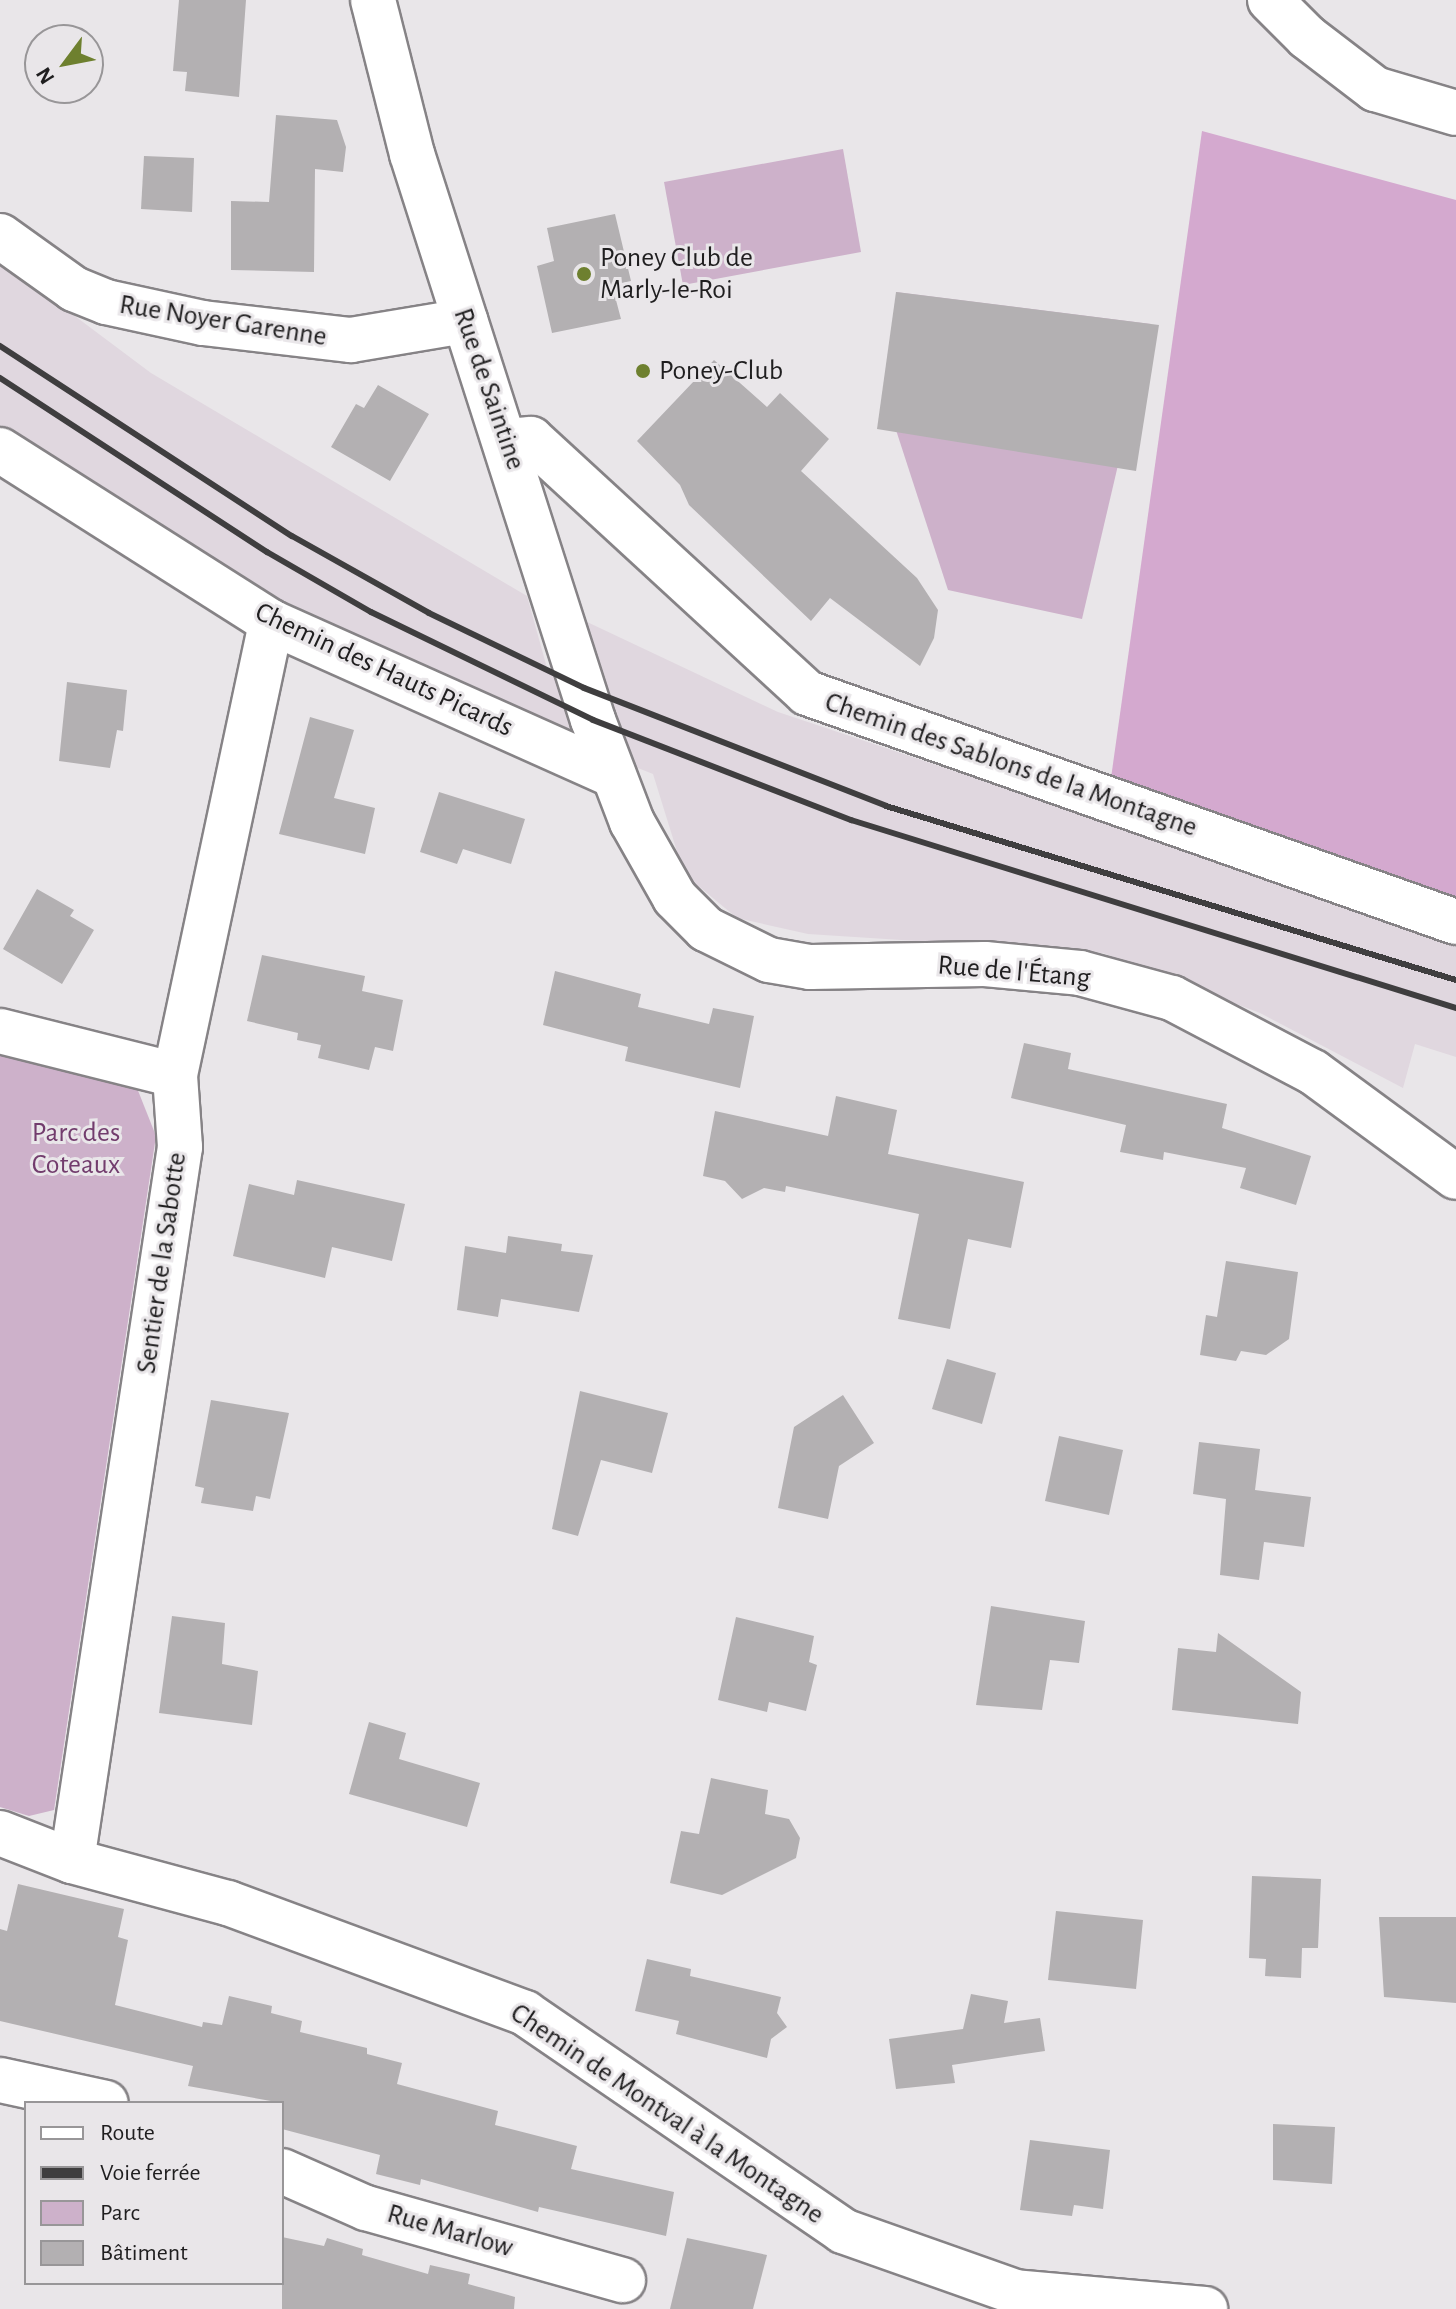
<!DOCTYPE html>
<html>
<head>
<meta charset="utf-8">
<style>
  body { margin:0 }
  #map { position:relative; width:1456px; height:2309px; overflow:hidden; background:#e9e6e9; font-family:"Alegreya Sans",sans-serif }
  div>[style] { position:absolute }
  .built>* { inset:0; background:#e0d7df }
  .green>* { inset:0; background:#cdb1ca }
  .forest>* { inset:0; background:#d4a9cf }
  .building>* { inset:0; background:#b3b0b2 }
  .roads { filter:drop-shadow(2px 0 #868386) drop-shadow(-2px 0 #868386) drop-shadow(0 2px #868386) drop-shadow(0 -2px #868386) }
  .minor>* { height:44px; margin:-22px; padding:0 22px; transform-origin:22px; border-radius:22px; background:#fff }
  .rail>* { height:6px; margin:-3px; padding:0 3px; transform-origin:3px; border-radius:3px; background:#3f3e3f }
  .dots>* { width:22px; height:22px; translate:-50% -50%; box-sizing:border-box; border:4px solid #e9e6e9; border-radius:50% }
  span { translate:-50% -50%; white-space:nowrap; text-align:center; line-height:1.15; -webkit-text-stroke:6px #e9e6e9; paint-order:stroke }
  .poi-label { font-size:28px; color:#1f1e1f }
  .left { translate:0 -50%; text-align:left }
  .street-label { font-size:28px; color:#1f1e1f }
  .park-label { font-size:28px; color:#723c6d }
  .legend { position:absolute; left:24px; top:2101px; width:260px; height:184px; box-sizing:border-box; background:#e9e6e9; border:2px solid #989698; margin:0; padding:10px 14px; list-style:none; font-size:24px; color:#1f1e1f }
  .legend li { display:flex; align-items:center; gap:16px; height:40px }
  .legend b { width:40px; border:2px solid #989698 }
  .north { position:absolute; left:24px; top:24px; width:80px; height:80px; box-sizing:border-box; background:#e9e6e9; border:2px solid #989698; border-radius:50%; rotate:238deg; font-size:22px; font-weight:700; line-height:32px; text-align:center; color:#1f1e1f }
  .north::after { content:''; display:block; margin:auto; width:28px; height:36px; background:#6e802f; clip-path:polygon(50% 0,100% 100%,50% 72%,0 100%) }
</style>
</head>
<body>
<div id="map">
  <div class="built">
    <i style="clip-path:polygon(0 260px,151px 373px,527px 596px,547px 668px,605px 688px,585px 621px,778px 712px,1456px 939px,1456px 1057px,1415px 1044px,1403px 1088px,1260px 1013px,1103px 953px,808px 934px,737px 918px,684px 874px,653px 774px,271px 622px,0 437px)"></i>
  </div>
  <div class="green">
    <i style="clip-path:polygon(843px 149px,861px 252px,683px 285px,664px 182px)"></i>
    <i style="clip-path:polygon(896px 292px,1151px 324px,1082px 619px,948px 590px,896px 430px)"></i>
    <i style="clip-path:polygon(0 1049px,135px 1083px,156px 1136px,54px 1810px,29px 1816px,0 1807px)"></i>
  </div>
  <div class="forest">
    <i style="clip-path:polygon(1202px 131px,1456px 200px,1456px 898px,1111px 778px)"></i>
  </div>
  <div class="building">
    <i style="clip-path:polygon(179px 0,246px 0,239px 97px,185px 91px,187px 72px,173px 71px)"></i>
    <i style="clip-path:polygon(276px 115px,337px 120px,346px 147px,343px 172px,315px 169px,314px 272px,231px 270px,231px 201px,269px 202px)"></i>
    <i style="clip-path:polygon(144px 156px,194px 158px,192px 212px,141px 209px)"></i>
    <i style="clip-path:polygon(615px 214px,631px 281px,612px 285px,621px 319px,552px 333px,537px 266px,554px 261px,547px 228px)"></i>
    <i style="clip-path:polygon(896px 292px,1159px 325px,1136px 471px,877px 429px)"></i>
    <i style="clip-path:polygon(714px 360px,767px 407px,780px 393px,829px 439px,801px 471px,917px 578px,938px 610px,934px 638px,920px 666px,830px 598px,811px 621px,689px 505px,680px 485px,637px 441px)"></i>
    <i style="clip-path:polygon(378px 385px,429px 414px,390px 481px,331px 447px,356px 404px,364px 408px)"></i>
    <i style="clip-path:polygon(67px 682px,127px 690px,123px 731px,117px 730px,110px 768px,59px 761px)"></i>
    <i style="clip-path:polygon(310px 717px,354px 730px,334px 798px,375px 808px,365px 854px,279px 834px)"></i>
    <i style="clip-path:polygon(439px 792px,525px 819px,511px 864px,463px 849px,457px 864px,420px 852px)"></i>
    <i style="clip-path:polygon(37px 889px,74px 910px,70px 916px,94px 930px,62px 984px,3px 949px)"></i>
    <i style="clip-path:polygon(262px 955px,365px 976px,362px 991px,403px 1000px,393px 1051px,375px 1047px,369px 1070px,318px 1058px,321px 1045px,297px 1040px,298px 1033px,247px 1021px)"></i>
    <i style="clip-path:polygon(555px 971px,641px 994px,638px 1007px,709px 1024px,713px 1008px,754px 1016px,740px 1088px,625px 1061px,628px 1047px,543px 1025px)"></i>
    <i style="clip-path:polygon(1024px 1043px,1071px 1053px,1068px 1069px,1227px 1104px,1222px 1128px,1311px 1156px,1296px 1205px,1240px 1188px,1246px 1168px,1164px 1152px,1163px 1160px,1120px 1152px,1126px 1125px,1011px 1098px)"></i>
    <i style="clip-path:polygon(836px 1096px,897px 1110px,888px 1154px,1024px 1182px,1011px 1248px,968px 1239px,950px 1329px,898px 1319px,919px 1214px,786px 1186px,785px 1192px,764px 1188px,742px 1199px,725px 1181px,703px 1176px,715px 1111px,828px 1136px)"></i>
    <i style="clip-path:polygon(297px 1180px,405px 1204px,392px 1261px,332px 1247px,325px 1278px,233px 1256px,249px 1184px,294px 1195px)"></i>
    <i style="clip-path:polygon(508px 1236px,562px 1244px,561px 1251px,593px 1255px,579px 1312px,501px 1299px,498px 1317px,457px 1310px,465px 1246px,506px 1253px)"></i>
    <i style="clip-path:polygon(1226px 1261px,1298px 1272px,1289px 1339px,1266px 1355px,1241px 1351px,1236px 1361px,1200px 1355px,1206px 1315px,1217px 1317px)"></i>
    <i style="clip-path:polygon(947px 1359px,996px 1373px,982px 1424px,932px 1409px)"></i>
    <i style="clip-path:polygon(580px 1391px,668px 1413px,652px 1473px,601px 1460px,578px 1536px,552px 1529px)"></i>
    <i style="clip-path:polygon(843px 1395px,874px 1443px,839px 1466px,828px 1519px,778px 1508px,794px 1427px)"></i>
    <i style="clip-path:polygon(211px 1400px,289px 1413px,270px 1499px,256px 1496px,253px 1511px,201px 1503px,204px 1488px,195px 1486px)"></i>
    <i style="clip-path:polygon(1059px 1436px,1123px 1450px,1109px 1515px,1045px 1501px)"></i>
    <i style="clip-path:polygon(1199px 1442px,1260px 1449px,1255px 1490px,1311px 1497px,1304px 1547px,1264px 1542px,1259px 1580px,1220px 1575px,1226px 1499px,1193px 1494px)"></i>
    <i style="clip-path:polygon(991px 1606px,1085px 1621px,1079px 1663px,1050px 1660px,1042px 1710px,976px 1705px)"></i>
    <i style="clip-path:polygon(172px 1616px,225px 1623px,222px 1664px,258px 1671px,252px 1725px,159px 1713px)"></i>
    <i style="clip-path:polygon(736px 1617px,814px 1636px,809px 1662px,817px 1665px,806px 1711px,769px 1702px,767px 1712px,718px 1700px)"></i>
    <i style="clip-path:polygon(1218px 1633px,1301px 1692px,1298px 1724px,1172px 1710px,1178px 1648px,1216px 1652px)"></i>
    <i style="clip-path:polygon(369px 1722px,406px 1733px,399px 1759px,480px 1783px,467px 1827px,349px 1794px)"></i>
    <i style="clip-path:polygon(711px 1778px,768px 1790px,765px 1814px,789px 1819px,800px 1838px,796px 1858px,722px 1895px,670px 1883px,681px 1831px,699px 1834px)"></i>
    <i style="clip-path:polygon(1252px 1876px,1321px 1879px,1318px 1948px,1302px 1948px,1301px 1978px,1265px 1976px,1266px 1959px,1249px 1958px)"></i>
    <i style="clip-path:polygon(18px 1884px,124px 1909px,118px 1937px,128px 1940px,115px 2005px,202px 2027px,203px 2022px,222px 2025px,229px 1996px,272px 2006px,271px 2013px,302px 2021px,300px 2032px,367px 2048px,367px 2054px,402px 2063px,397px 2084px,498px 2111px,495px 2125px,577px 2146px,571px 2169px,674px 2192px,666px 2236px,539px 2207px,538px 2212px,421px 2179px,420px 2185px,376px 2174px,380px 2155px,282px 2129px,282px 2103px,188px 2086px,193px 2066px,0 2021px,0 1929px,7px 1931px)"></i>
    <i style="clip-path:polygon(1056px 1911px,1143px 1920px,1136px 1989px,1048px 1980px)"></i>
    <i style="clip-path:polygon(1379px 1917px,1456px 1917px,1456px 2003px,1384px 1997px)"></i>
    <i style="clip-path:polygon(647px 1959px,691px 1969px,690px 1976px,781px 1997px,777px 2013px,787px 2027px,771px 2039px,767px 2058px,676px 2034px,679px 2021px,635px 2011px)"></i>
    <i style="clip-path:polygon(971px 1994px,1008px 2001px,1004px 2023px,1040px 2018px,1045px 2051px,952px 2065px,955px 2083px,896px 2089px,889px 2039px,963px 2029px)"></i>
    <i style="clip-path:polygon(1273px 2124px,1335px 2127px,1332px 2184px,1273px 2180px)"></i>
    <i style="clip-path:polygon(1030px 2140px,1110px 2150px,1103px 2209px,1074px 2205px,1072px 2216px,1020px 2210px)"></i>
    <i style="clip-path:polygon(282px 2237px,324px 2246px,327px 2238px,363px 2249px,362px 2255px,428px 2274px,430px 2265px,470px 2274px,468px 2284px,515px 2297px,514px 2309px,282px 2309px)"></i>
    <i style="clip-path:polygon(687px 2238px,767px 2255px,753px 2309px,670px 2309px)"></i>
  </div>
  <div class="roads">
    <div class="minor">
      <i style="left:373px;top:0;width:159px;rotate:75.8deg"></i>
      <i style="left:412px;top:154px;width:594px;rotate:72.27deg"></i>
      <i style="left:593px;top:720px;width:109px;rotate:69.1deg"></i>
      <i style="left:632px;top:822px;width:87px;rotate:60.5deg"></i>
      <i style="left:675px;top:898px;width:44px;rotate:45deg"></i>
      <i style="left:706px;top:929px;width:70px;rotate:26.2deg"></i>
      <i style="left:769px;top:960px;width:42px;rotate:9.7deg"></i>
      <i style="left:810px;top:967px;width:175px;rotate:-1deg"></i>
      <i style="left:985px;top:964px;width:95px;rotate:5.4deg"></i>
      <i style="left:1080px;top:973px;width:95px;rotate:15.2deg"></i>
      <i style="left:1172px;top:998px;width:159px;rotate:27.7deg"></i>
      <i style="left:1313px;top:1072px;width:177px;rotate:36.3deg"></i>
      <i style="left:1270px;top:0;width:52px;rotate:45deg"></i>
      <i style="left:1307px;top:37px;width:86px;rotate:37.4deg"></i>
      <i style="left:1375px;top:89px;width:84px;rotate:16.5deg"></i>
      <i style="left:0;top:236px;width:91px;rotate:35.6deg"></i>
      <i style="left:74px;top:289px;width:35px;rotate:22deg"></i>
      <i style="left:106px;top:302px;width:99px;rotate:12.2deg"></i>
      <i style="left:203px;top:323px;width:149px;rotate:6.6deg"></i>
      <i style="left:351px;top:340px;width:116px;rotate:-9.5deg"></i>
      <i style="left:507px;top:441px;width:24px;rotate:-5deg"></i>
      <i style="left:531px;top:439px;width:375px;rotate:42.6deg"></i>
      <i style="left:807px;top:693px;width:688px;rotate:19.44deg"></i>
      <i style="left:0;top:450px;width:321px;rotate:32.4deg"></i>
      <i style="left:271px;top:622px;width:375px;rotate:24.1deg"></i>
      <i style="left:0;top:1031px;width:180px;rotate:14.1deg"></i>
      <i style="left:0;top:1833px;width:77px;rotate:21.3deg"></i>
      <i style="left:72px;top:1861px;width:162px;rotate:15.1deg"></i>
      <i style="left:228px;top:1903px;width:317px;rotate:20.3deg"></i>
      <i style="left:525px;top:2013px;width:386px;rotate:34.4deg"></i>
      <i style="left:843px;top:2231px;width:182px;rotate:19.5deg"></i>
      <i style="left:1015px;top:2292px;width:191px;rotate:5.1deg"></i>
      <i style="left:72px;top:1861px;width:722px;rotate:-81.4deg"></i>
      <i style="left:180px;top:1147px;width:72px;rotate:-94deg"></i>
      <i style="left:175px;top:1075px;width:463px;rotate:-78deg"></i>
      <i style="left:0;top:2080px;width:108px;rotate:12.2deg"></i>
      <i style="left:282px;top:2171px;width:92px;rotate:23.8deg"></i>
      <i style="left:366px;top:2208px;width:267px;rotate:15.7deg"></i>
    </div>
  </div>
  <div class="rail">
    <i style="left:0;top:346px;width:348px;rotate:33.1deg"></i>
    <i style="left:292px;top:536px;width:157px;rotate:29.3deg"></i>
    <i style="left:429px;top:613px;width:172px;rotate:25.8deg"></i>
    <i style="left:584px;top:688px;width:324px;rotate:21.3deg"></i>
    <i style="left:886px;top:806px;width:596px;rotate:16.98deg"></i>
    <i style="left:0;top:378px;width:319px;rotate:33.1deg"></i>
    <i style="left:267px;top:552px;width:120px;rotate:30deg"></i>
    <i style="left:371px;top:612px;width:247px;rotate:25.9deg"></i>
    <i style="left:593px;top:720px;width:277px;rotate:21.2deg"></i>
    <i style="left:851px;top:820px;width:634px;rotate:17.26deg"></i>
  </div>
  <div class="dots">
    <i style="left:584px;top:274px;background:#6e802f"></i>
    <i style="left:643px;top:371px;background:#6e802f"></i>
  </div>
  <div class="poi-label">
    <span class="left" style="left:600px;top:274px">Poney Club de<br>Marly-le-Roi</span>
    <span class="left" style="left:659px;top:371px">Poney-Club</span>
  </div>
  <div class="street-label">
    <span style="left:223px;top:321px;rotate:9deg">Rue Noyer Garenne</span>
    <span style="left:489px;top:389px;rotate:71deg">Rue de Saintine</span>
    <span style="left:384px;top:670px;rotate:25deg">Chemin des Hauts Picards</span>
    <span style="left:1011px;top:765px;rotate:19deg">Chemin des Sablons de la Montagne</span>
    <span style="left:1014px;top:972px;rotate:5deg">Rue de l'Étang</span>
    <span style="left:162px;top:1263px;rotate:-82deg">Sentier de la Sabotte</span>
    <span style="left:667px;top:2114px;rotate:34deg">Chemin de Montval à la Montagne</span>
    <span style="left:450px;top:2231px;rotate:16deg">Rue Marlow</span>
  </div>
  <div class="park-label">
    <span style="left:76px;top:1149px">Parc des<br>Coteaux</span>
  </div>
  <ul class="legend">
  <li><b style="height:10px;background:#fff"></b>Route</li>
  <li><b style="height:10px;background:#3f3e3f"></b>Voie ferrée</li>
  <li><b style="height:22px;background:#cdb1ca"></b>Parc</li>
  <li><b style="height:22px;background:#b3b0b2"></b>Bâtiment</li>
  </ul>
  <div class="north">N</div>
</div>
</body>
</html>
